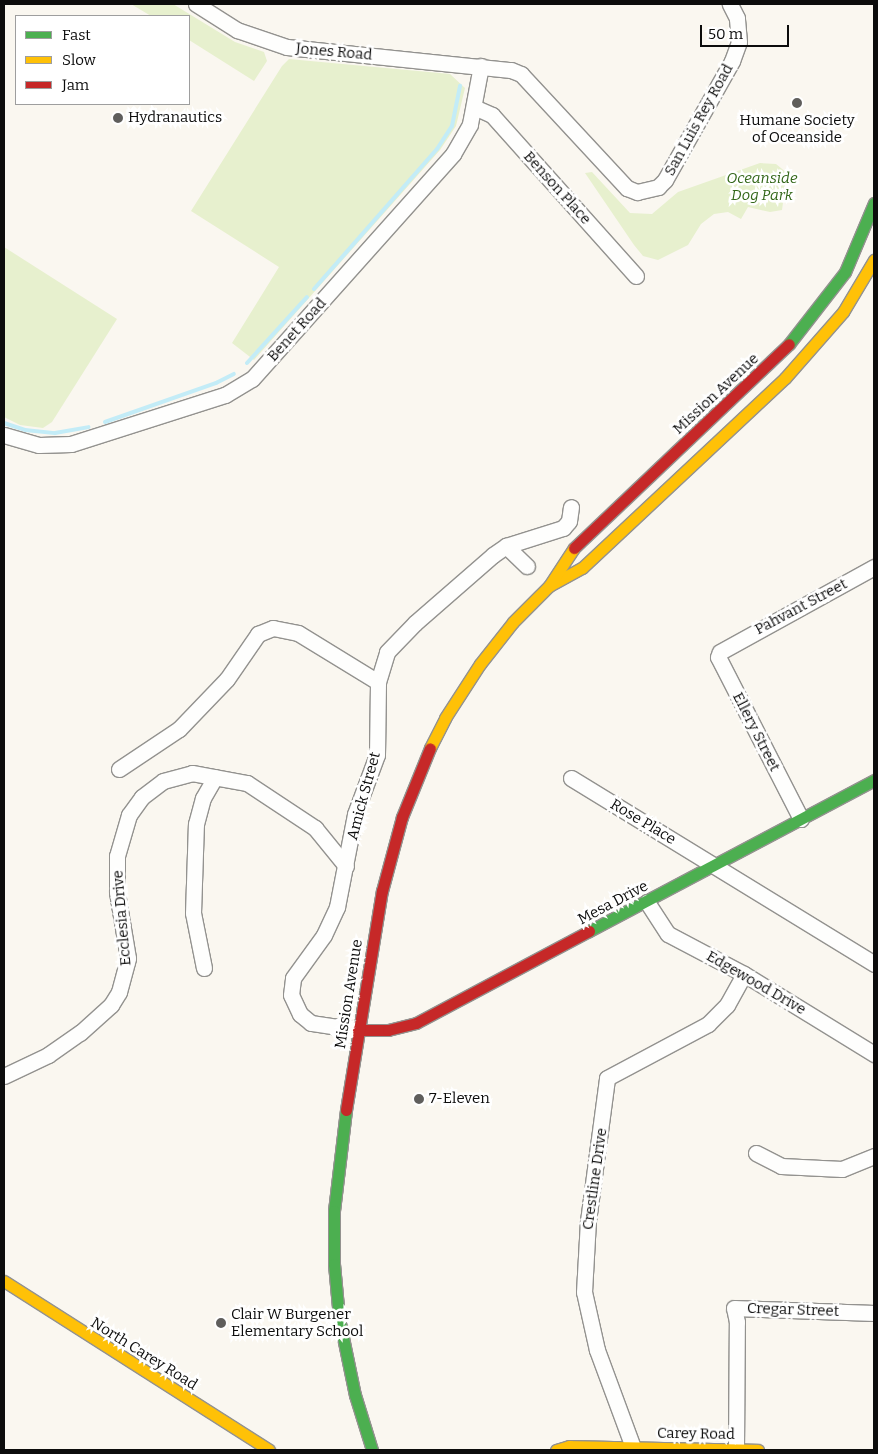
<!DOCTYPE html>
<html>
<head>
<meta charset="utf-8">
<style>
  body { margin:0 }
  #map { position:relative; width:878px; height:1454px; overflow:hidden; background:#faf7f0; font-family:Bitter,serif }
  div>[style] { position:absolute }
  .green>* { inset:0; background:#e7f0ce }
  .stream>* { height:4px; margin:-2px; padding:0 2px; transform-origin:2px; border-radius:2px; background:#c3ecf7 }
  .roads { filter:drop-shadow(1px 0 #93928f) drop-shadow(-1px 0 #93928f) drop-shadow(0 1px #93928f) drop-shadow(0 -1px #93928f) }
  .street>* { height:15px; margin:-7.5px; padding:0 7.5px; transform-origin:7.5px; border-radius:7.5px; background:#fefefd }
  .fast>* { height:11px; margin:-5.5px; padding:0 5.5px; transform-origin:5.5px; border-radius:5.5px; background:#4caf50 }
  .slow>* { height:11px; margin:-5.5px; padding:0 5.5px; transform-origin:5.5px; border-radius:5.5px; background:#ffc107 }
  .jam>* { height:11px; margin:-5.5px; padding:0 5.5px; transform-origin:5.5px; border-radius:5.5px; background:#c62828 }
  .dots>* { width:14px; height:14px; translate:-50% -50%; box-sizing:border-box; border:2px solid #fff; border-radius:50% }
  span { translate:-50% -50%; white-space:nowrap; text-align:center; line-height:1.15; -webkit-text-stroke:5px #fff; paint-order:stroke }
  .street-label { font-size:15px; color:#0c0c0c }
  .poi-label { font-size:15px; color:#0c0c0c }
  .left { translate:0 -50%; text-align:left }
  .park-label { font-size:15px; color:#336719; font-style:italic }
  .frame { position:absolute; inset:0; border:5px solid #0c0c0c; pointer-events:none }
  .legend { position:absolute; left:15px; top:15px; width:175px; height:90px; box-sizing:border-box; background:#fff; border:1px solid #9e9e9e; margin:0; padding:6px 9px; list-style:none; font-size:15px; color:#0c0c0c }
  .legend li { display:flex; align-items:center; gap:10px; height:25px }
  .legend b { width:25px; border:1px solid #9e9e9e }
  .scale { position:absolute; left:700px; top:25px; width:89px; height:22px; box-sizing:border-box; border:2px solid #0c0c0c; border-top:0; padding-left:6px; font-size:15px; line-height:18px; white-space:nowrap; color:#0c0c0c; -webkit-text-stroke:4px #fff; paint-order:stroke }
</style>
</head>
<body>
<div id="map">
  <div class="green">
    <i style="clip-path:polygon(131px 4px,173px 4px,235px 42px,264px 52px,267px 61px,254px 81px,189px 40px,189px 16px,151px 16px)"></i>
    <i style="clip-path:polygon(289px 59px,450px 74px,465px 88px,456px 126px,440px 150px,254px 360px,232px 343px,279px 267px,191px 211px,282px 66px)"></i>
    <i style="clip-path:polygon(760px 163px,776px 164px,787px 173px,782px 210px,770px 212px,748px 207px,741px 219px,728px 212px,714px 214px,701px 224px,688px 245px,658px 260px,643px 256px,634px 245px,585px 173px,592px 172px,630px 213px,652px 214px,678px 192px)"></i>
    <i style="clip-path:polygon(4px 247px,117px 319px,52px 422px,43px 428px,20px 425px,4px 417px)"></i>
  </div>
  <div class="stream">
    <i style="left:314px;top:289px;width:186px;rotate:-48.7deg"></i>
    <i style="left:437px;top:149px;width:27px;rotate:-57deg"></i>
    <i style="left:452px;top:126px;width:41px;rotate:-78.7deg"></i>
    <i style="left:247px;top:363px;width:89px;rotate:-47.7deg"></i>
    <i style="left:105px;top:422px;width:118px;rotate:-19.4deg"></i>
    <i style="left:216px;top:383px;width:20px;rotate:-27deg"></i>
    <i style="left:4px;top:423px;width:22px;rotate:18deg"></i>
    <i style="left:25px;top:430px;width:30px;rotate:6deg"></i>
    <i style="left:55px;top:433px;width:34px;rotate:-10deg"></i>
  </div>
  <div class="roads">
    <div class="street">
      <i style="left:196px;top:4px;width:49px;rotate:32.4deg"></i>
      <i style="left:237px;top:30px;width:53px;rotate:18.8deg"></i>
      <i style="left:287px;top:47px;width:225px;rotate:5.9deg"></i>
      <i style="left:511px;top:70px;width:11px;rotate:22deg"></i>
      <i style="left:521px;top:74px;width:156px;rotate:47.1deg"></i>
      <i style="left:627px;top:188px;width:11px;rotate:22deg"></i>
      <i style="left:637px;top:192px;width:22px;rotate:-13deg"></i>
      <i style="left:658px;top:187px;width:10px;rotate:-45deg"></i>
      <i style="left:665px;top:180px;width:137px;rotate:-60.6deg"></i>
      <i style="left:732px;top:61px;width:20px;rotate:-70deg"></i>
      <i style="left:739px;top:42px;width:24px;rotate:-95deg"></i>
      <i style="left:737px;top:18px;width:16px;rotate:-117deg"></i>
      <i style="left:474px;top:107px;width:20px;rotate:24deg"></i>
      <i style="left:492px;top:115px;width:216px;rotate:48.2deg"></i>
      <i style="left:4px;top:435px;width:36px;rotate:16deg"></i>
      <i style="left:39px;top:445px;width:32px;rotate:-2deg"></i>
      <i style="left:71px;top:444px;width:162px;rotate:-17.7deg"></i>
      <i style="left:225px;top:395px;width:31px;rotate:-31deg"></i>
      <i style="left:252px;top:379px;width:302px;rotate:-48.2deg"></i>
      <i style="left:453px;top:154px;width:34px;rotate:-60deg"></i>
      <i style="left:470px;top:124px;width:59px;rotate:-79.3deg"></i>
      <i style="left:506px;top:546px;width:29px;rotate:44deg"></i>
      <i style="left:119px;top:769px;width:72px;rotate:-33.7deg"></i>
      <i style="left:179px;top:729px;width:69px;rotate:-46.2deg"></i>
      <i style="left:227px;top:679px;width:55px;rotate:-55.4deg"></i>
      <i style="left:258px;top:634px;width:16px;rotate:-22deg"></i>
      <i style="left:273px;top:628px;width:25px;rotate:11deg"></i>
      <i style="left:298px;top:633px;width:94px;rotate:31.5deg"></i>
      <i style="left:571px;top:778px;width:356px;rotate:31.5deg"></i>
      <i style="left:801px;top:819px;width:182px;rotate:-117.1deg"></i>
      <i style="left:718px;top:657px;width:5px;rotate:-68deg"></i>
      <i style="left:720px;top:652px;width:176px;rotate:-28.9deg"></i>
      <i style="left:647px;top:902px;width:38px;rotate:57deg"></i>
      <i style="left:668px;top:934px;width:86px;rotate:27.8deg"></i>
      <i style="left:744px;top:974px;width:153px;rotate:31.6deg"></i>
      <i style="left:204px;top:968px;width:56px;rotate:-101.3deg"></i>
      <i style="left:193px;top:913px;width:89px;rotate:-88.1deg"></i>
      <i style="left:196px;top:824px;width:27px;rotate:-75deg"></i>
      <i style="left:203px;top:798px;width:24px;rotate:-60deg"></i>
      <i style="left:358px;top:1030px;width:48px;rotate:-171.5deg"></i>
      <i style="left:311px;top:1023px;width:14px;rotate:-141deg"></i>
      <i style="left:300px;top:1014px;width:21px;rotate:-115deg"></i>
      <i style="left:291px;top:995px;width:17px;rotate:-83deg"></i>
      <i style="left:293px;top:978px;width:53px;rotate:-54.2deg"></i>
      <i style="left:324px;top:935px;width:31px;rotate:-65deg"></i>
      <i style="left:337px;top:907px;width:95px;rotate:-79deg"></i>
      <i style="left:355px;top:814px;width:63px;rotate:-69.6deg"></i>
      <i style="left:377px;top:755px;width:73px;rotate:-89.2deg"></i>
      <i style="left:378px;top:682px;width:31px;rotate:-73deg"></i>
      <i style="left:387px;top:652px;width:40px;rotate:-46deg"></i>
      <i style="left:415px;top:623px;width:103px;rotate:-41.1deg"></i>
      <i style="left:493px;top:555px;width:16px;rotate:-35deg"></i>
      <i style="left:506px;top:546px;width:60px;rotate:-17.5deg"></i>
      <i style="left:563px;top:528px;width:9px;rotate:-49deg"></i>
      <i style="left:569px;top:521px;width:14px;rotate:-82deg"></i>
      <i style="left:4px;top:1076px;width:49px;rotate:-25.5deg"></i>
      <i style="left:48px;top:1055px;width:39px;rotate:-35deg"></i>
      <i style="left:80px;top:1033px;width:42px;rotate:-42.1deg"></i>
      <i style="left:111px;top:1005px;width:15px;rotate:-58deg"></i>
      <i style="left:119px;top:992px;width:35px;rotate:-75deg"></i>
      <i style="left:128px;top:958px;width:67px;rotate:-99.5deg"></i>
      <i style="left:117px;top:892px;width:36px;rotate:-90deg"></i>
      <i style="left:117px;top:856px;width:43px;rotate:-73.7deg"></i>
      <i style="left:129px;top:815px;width:22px;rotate:-54deg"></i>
      <i style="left:142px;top:797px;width:26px;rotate:-37deg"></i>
      <i style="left:163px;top:781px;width:30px;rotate:-15deg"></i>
      <i style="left:192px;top:773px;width:56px;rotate:10.3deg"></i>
      <i style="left:247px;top:783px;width:82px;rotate:33.5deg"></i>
      <i style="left:315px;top:828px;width:49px;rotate:50.8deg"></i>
      <i style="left:756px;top:1153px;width:28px;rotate:27deg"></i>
      <i style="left:781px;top:1166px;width:61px;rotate:2.8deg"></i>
      <i style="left:842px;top:1169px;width:35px;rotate:-22deg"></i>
      <i style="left:634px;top:1450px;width:107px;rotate:-110.3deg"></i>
      <i style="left:597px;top:1350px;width:59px;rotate:-102.6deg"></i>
      <i style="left:584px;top:1292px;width:71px;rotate:-86.8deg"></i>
      <i style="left:588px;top:1221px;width:144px;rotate:-82.4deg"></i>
      <i style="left:607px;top:1078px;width:115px;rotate:-28.1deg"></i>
      <i style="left:708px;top:1024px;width:27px;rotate:-45deg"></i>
      <i style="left:727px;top:1005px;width:35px;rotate:-61deg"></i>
      <i style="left:736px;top:1450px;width:128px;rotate:-89.6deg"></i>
      <i style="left:737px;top:1322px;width:14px;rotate:-102deg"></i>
      <i style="left:734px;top:1308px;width:140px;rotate:2deg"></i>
    </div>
    <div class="fast">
      <i style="left:789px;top:344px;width:91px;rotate:-52.1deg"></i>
      <i style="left:845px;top:272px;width:75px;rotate:-67.2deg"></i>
      <i style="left:589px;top:931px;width:323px;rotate:-27.9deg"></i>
      <i style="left:346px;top:1110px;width:102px;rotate:96.8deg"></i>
      <i style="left:334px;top:1211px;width:53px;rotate:90deg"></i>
      <i style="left:334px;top:1264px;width:54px;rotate:84.7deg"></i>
      <i style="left:339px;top:1318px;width:79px;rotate:78.3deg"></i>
      <i style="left:355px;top:1395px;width:58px;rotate:72.8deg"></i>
    </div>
    <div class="slow">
      <i style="left:549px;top:586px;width:38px;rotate:-29deg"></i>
      <i style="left:582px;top:568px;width:278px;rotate:-43.1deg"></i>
      <i style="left:785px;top:378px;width:88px;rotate:-48.7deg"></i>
      <i style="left:843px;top:312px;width:61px;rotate:-59.2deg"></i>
      <i style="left:430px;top:748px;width:34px;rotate:-63deg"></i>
      <i style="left:445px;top:718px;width:64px;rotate:-57.1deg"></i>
      <i style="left:480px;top:664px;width:53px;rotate:-51.8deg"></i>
      <i style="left:513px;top:622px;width:51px;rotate:-45deg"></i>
      <i style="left:549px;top:586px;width:45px;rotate:-56.7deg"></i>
      <i style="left:4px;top:1281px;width:314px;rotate:32.5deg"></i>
      <i style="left:556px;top:1450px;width:14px;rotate:-17deg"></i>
      <i style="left:569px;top:1446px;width:189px;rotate:1.2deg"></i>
    </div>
    <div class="jam">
      <i style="left:574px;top:548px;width:296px;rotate:-43.5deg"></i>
      <i style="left:358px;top:1030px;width:30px"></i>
      <i style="left:388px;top:1030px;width:29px;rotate:-14deg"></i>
      <i style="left:416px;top:1023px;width:196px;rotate:-28deg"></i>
      <i style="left:346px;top:1110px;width:222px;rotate:-80.7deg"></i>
      <i style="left:382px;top:891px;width:77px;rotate:-74.9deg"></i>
      <i style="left:402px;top:817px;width:74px;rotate:-67.9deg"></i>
    </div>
  </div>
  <div class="dots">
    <i style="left:797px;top:103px;background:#5f5e5c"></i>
    <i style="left:118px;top:118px;background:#5f5e5c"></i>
    <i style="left:419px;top:1099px;background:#5f5e5c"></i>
    <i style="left:221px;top:1323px;background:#5f5e5c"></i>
  </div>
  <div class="street-label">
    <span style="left:334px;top:52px;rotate:5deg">Jones Road</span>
    <span style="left:699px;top:120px;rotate:-61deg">San Luis Rey Road</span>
    <span style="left:557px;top:188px;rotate:48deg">Benson Place</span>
    <span style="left:297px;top:330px;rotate:-48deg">Benet Road</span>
    <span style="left:716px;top:394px;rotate:-43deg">Mission Avenue</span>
    <span style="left:801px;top:607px;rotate:-28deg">Pahvant Street</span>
    <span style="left:756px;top:732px;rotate:63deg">Ellery Street</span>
    <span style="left:364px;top:796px;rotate:-75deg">Amick Street</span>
    <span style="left:643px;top:822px;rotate:31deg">Rose Place</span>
    <span style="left:613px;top:903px;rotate:-28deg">Mesa Drive</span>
    <span style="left:122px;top:918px;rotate:-95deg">Ecclesia Drive</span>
    <span style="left:756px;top:983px;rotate:30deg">Edgewood Drive</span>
    <span style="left:349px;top:994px;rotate:-81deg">Mission Avenue</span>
    <span style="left:595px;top:1179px;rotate:-82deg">Crestline Drive</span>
    <span style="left:793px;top:1310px;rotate:2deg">Cregar Street</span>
    <span style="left:144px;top:1354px;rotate:32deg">North Carey Road</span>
    <span style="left:696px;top:1434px;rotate:1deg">Carey Road</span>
  </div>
  <div class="poi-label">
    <span class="left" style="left:128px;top:118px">Hydranautics</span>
    <span style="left:797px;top:129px">Humane Society<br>of Oceanside</span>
    <span class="left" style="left:429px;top:1099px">7-Eleven</span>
    <span class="left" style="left:231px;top:1323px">Clair W Burgener<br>Elementary School</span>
  </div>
  <div class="park-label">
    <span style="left:762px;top:187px">Oceanside<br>Dog Park</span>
  </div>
  <div class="frame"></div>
  <ul class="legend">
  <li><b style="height:6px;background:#4caf50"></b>Fast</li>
  <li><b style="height:6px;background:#ffc107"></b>Slow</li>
  <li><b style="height:6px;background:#c62828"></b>Jam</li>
  </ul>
  <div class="scale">50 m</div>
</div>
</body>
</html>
